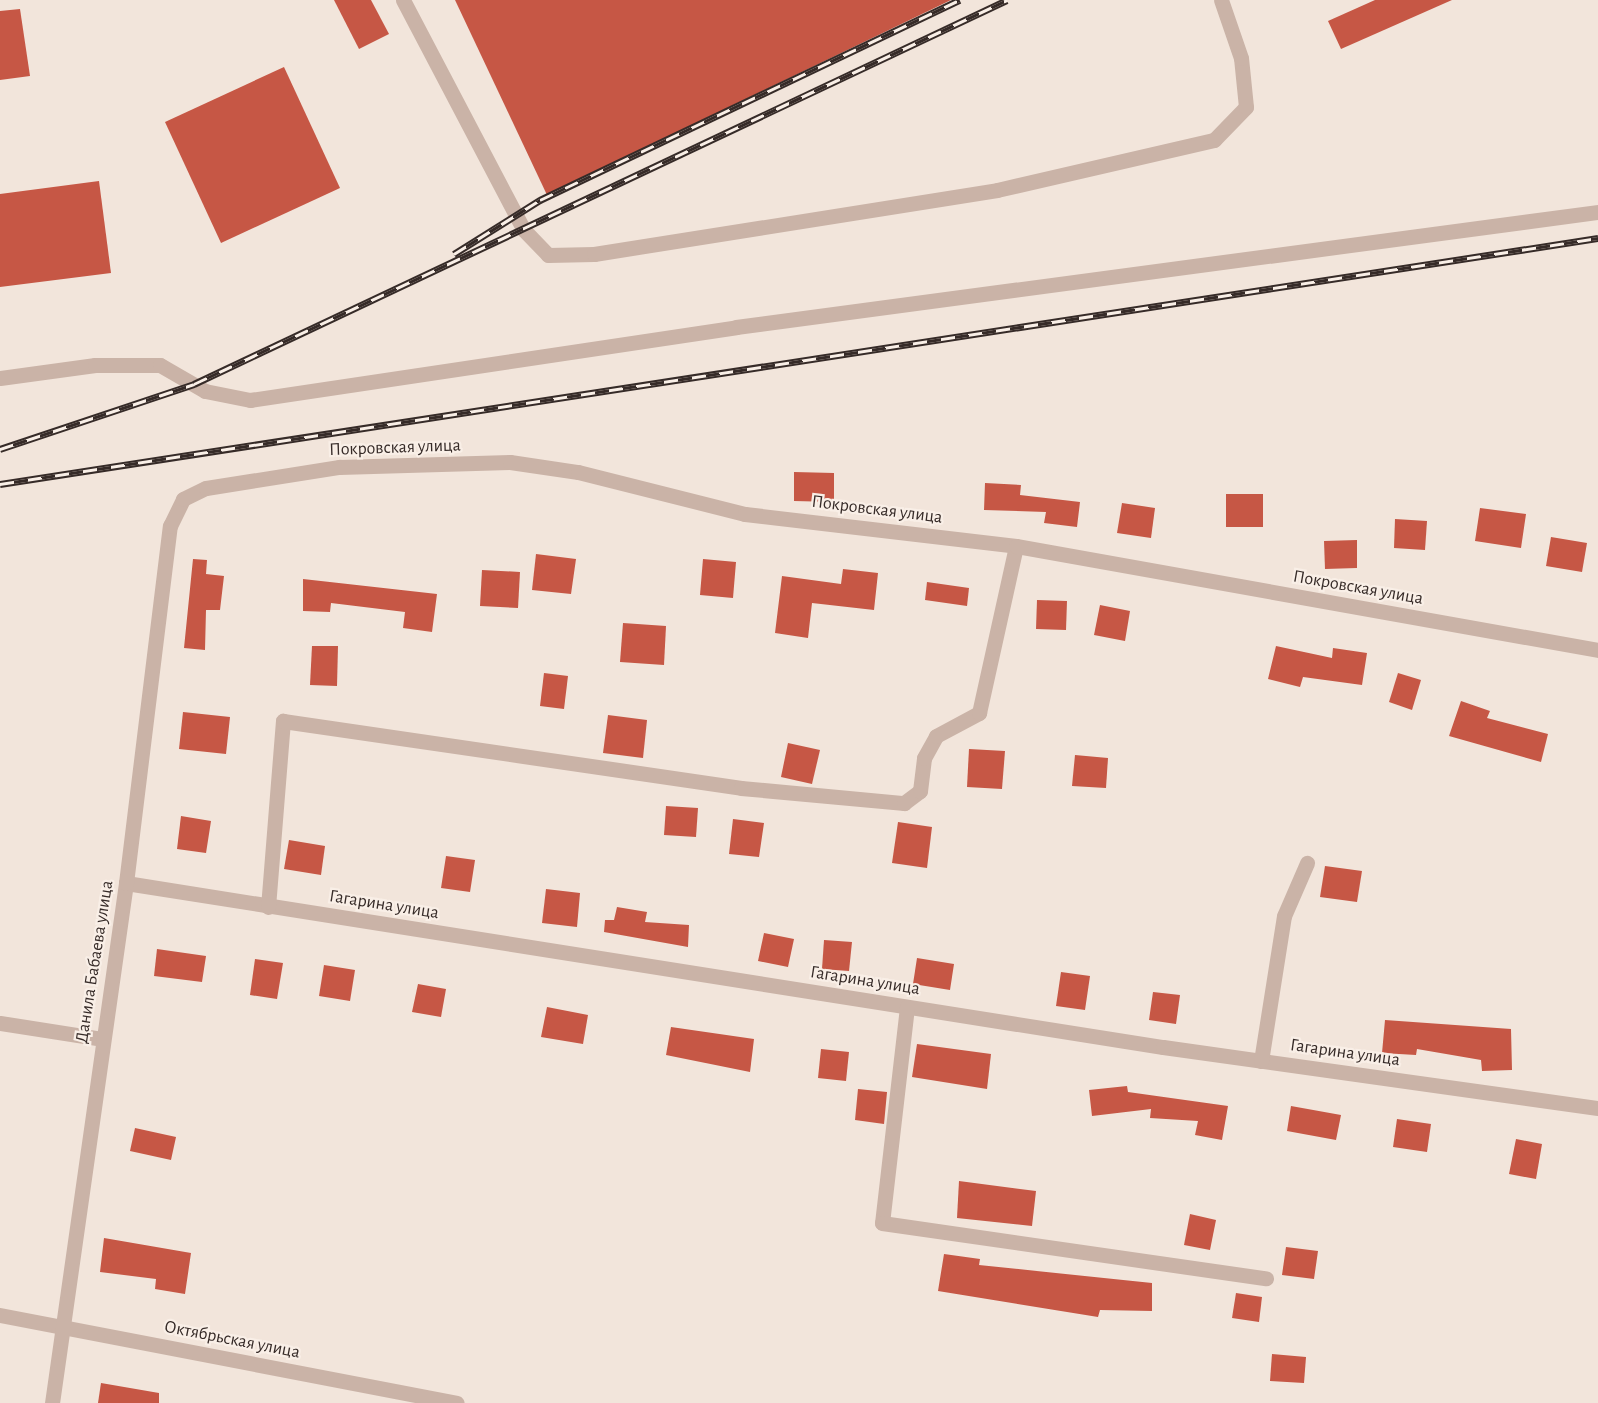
<!DOCTYPE html>
<html>
<head>
<meta charset="utf-8">
<style>
  body { margin:0 }
  #map { position:relative; width:1598px; height:1403px; overflow:hidden; background:#f2e5db; font-family:"Alegreya Sans",sans-serif }
  div>[style] { position:absolute }
  .building>* { inset:0; background:#c65745 }
  .minor>* { height:15px; margin:-7.5px; padding:0 7.5px; transform-origin:7.5px; border-radius:7.5px; background:#cab3a7 }
  .rail>* { height:7px; margin-top:-3.5px; transform-origin:0; background:repeating-linear-gradient(90deg,#f9efe7 0 14px,#362b28 0 28px); box-sizing:border-box; border-block:2px solid #362b28 }
  span { translate:-50% -50%; white-space:nowrap; text-align:center; line-height:1.15; -webkit-text-stroke:4.5px #f9efe7; paint-order:stroke }
  .street-label { font-size:18px; color:#362b28 }
</style>
</head>
<body>
<div id="map">
  <div class="building">
    <i style="clip-path:polygon(334px 0,371px 0,389px 34px,359px 49px)"></i>
    <i style="clip-path:polygon(455px 0,951px 0,547px 195px)"></i>
    <i style="clip-path:polygon(1375px 0,1452px 0,1341px 49px,1328px 21px)"></i>
    <i style="clip-path:polygon(20px 9px,30px 76px,0 80px,0 11px)"></i>
    <i style="clip-path:polygon(284px 67px,340px 188px,221px 243px,165px 122px)"></i>
    <i style="clip-path:polygon(99px 181px,111px 273px,0 287px,0 194px)"></i>
    <i style="clip-path:polygon(794px 472px,834px 473px,834px 502px,794px 501px)"></i>
    <i style="clip-path:polygon(985px 483px,1021px 485px,1020px 495px,1080px 502px,1077px 527px,1044px 523px,1046px 512px,984px 510px)"></i>
    <i style="clip-path:polygon(1226px 494px,1263px 494px,1263px 527px,1226px 527px)"></i>
    <i style="clip-path:polygon(1122px 503px,1155px 508px,1151px 538px,1117px 533px)"></i>
    <i style="clip-path:polygon(1480px 508px,1526px 514px,1521px 548px,1475px 541px)"></i>
    <i style="clip-path:polygon(1395px 519px,1427px 521px,1425px 550px,1394px 548px)"></i>
    <i style="clip-path:polygon(1551px 537px,1587px 543px,1582px 572px,1546px 566px)"></i>
    <i style="clip-path:polygon(1357px 540px,1357px 568px,1325px 569px,1324px 541px)"></i>
    <i style="clip-path:polygon(536px 554px,576px 559px,571px 594px,532px 590px)"></i>
    <i style="clip-path:polygon(193px 559px,207px 560px,206px 574px,224px 576px,220px 610px,206px 610px,205px 650px,184px 648px)"></i>
    <i style="clip-path:polygon(703px 559px,736px 562px,733px 598px,700px 595px)"></i>
    <i style="clip-path:polygon(843px 569px,878px 573px,874px 610px,812px 603px,808px 638px,775px 633px,782px 576px,841px 584px)"></i>
    <i style="clip-path:polygon(482px 570px,520px 572px,518px 608px,480px 606px)"></i>
    <i style="clip-path:polygon(303px 579px,437px 594px,432px 632px,403px 628px,405px 612px,331px 603px,330px 612px,303px 611px)"></i>
    <i style="clip-path:polygon(927px 582px,969px 588px,967px 606px,925px 600px)"></i>
    <i style="clip-path:polygon(1037px 600px,1067px 601px,1066px 630px,1036px 629px)"></i>
    <i style="clip-path:polygon(1100px 605px,1130px 611px,1125px 641px,1094px 635px)"></i>
    <i style="clip-path:polygon(623px 623px,666px 626px,664px 665px,620px 662px)"></i>
    <i style="clip-path:polygon(312px 646px,338px 646px,337px 686px,310px 685px)"></i>
    <i style="clip-path:polygon(1276px 646px,1332px 658px,1333px 648px,1367px 653px,1362px 685px,1303px 677px,1300px 687px,1268px 679px)"></i>
    <i style="clip-path:polygon(544px 673px,568px 676px,564px 709px,540px 706px)"></i>
    <i style="clip-path:polygon(1398px 673px,1421px 680px,1412px 710px,1389px 702px)"></i>
    <i style="clip-path:polygon(1461px 701px,1490px 711px,1487px 718px,1548px 734px,1541px 762px,1449px 736px)"></i>
    <i style="clip-path:polygon(183px 712px,230px 717px,226px 754px,179px 749px)"></i>
    <i style="clip-path:polygon(608px 715px,647px 720px,643px 758px,603px 753px)"></i>
    <i style="clip-path:polygon(788px 743px,820px 750px,812px 784px,781px 777px)"></i>
    <i style="clip-path:polygon(969px 749px,1005px 751px,1002px 789px,967px 787px)"></i>
    <i style="clip-path:polygon(1075px 755px,1108px 758px,1106px 788px,1072px 786px)"></i>
    <i style="clip-path:polygon(666px 806px,698px 808px,696px 837px,664px 835px)"></i>
    <i style="clip-path:polygon(181px 816px,211px 821px,206px 853px,177px 849px)"></i>
    <i style="clip-path:polygon(733px 819px,764px 823px,759px 857px,729px 854px)"></i>
    <i style="clip-path:polygon(898px 822px,932px 827px,927px 868px,892px 863px)"></i>
    <i style="clip-path:polygon(289px 840px,325px 846px,321px 875px,284px 869px)"></i>
    <i style="clip-path:polygon(446px 856px,475px 860px,470px 892px,441px 888px)"></i>
    <i style="clip-path:polygon(1325px 866px,1362px 871px,1357px 902px,1320px 897px)"></i>
    <i style="clip-path:polygon(546px 889px,580px 893px,577px 927px,542px 923px)"></i>
    <i style="clip-path:polygon(617px 907px,647px 912px,645px 922px,689px 925px,688px 947px,604px 932px,605px 920px,614px 920px)"></i>
    <i style="clip-path:polygon(764px 933px,794px 939px,788px 967px,758px 961px)"></i>
    <i style="clip-path:polygon(824px 940px,852px 942px,849px 971px,822px 969px)"></i>
    <i style="clip-path:polygon(157px 949px,206px 956px,202px 982px,154px 976px)"></i>
    <i style="clip-path:polygon(917px 958px,954px 964px,950px 990px,913px 984px)"></i>
    <i style="clip-path:polygon(255px 959px,283px 963px,277px 999px,250px 995px)"></i>
    <i style="clip-path:polygon(324px 965px,355px 970px,350px 1001px,319px 996px)"></i>
    <i style="clip-path:polygon(1061px 972px,1090px 976px,1085px 1010px,1056px 1006px)"></i>
    <i style="clip-path:polygon(418px 984px,446px 989px,441px 1017px,412px 1012px)"></i>
    <i style="clip-path:polygon(1153px 992px,1180px 995px,1176px 1024px,1149px 1020px)"></i>
    <i style="clip-path:polygon(547px 1007px,588px 1015px,583px 1044px,541px 1037px)"></i>
    <i style="clip-path:polygon(1385px 1020px,1511px 1029px,1512px 1070px,1482px 1071px,1481px 1060px,1417px 1049px,1416px 1055px,1382px 1053px)"></i>
    <i style="clip-path:polygon(671px 1027px,754px 1039px,750px 1072px,666px 1055px)"></i>
    <i style="clip-path:polygon(917px 1044px,991px 1054px,987px 1089px,912px 1077px)"></i>
    <i style="clip-path:polygon(821px 1049px,849px 1052px,846px 1081px,818px 1078px)"></i>
    <i style="clip-path:polygon(1127px 1086px,1128px 1092px,1228px 1106px,1222px 1140px,1195px 1135px,1198px 1121px,1150px 1118px,1151px 1109px,1092px 1116px,1089px 1090px)"></i>
    <i style="clip-path:polygon(858px 1089px,887px 1092px,884px 1124px,855px 1120px)"></i>
    <i style="clip-path:polygon(1291px 1106px,1341px 1115px,1336px 1140px,1287px 1131px)"></i>
    <i style="clip-path:polygon(1397px 1119px,1431px 1124px,1427px 1152px,1393px 1147px)"></i>
    <i style="clip-path:polygon(135px 1128px,176px 1137px,171px 1160px,130px 1151px)"></i>
    <i style="clip-path:polygon(1516px 1139px,1542px 1144px,1536px 1179px,1509px 1174px)"></i>
    <i style="clip-path:polygon(959px 1181px,1036px 1191px,1032px 1226px,957px 1218px)"></i>
    <i style="clip-path:polygon(1190px 1214px,1216px 1220px,1210px 1250px,1184px 1245px)"></i>
    <i style="clip-path:polygon(104px 1238px,191px 1253px,185px 1294px,155px 1289px,156px 1279px,100px 1272px)"></i>
    <i style="clip-path:polygon(1286px 1247px,1318px 1251px,1314px 1279px,1282px 1275px)"></i>
    <i style="clip-path:polygon(944px 1254px,980px 1259px,979px 1265px,1152px 1283px,1152px 1311px,1100px 1310px,1098px 1317px,938px 1291px)"></i>
    <i style="clip-path:polygon(1236px 1293px,1262px 1297px,1259px 1322px,1232px 1318px)"></i>
    <i style="clip-path:polygon(1272px 1354px,1306px 1357px,1304px 1383px,1270px 1381px)"></i>
    <i style="clip-path:polygon(101px 1383px,159px 1393px,159px 1403px,98px 1403px)"></i>
  </div>
  <div class="minor">
    <i style="left:403px;top:0;width:259px;rotate:62.3deg"></i>
    <i style="left:523px;top:229px;width:36px;rotate:46deg"></i>
    <i style="left:548px;top:255px;width:46px;rotate:-1.2deg"></i>
    <i style="left:594px;top:254px;width:408px;rotate:-9deg"></i>
    <i style="left:997px;top:190px;width:223px;rotate:-13deg"></i>
    <i style="left:1214px;top:140px;width:46px;rotate:-45.9deg"></i>
    <i style="left:1246px;top:107px;width:49px;rotate:-95.8deg"></i>
    <i style="left:1241px;top:58px;width:61px;rotate:-109deg"></i>
    <i style="left:0;top:378px;width:96px;rotate:-7.8deg"></i>
    <i style="left:95px;top:365px;width:65px"></i>
    <i style="left:160px;top:365px;width:52px;rotate:30deg"></i>
    <i style="left:205px;top:391px;width:46px;rotate:11.3deg"></i>
    <i style="left:250px;top:400px;width:491px;rotate:-8.5deg"></i>
    <i style="left:736px;top:327px;width:870px;rotate:-7.6deg"></i>
    <i style="left:126px;top:883px;width:1050px;rotate:8.99deg"></i>
    <i style="left:1163px;top:1047px;width:439px;rotate:8deg"></i>
    <i style="left:268px;top:907px;width:187px;rotate:-85.4deg"></i>
    <i style="left:283px;top:721px;width:463px;rotate:8.3deg"></i>
    <i style="left:741px;top:788px;width:164px;rotate:5.3deg"></i>
    <i style="left:904px;top:803px;width:20px;rotate:-37deg"></i>
    <i style="left:920px;top:791px;width:33px;rotate:-83deg"></i>
    <i style="left:924px;top:758px;width:25px;rotate:-61deg"></i>
    <i style="left:936px;top:736px;width:49px;rotate:-28.1deg"></i>
    <i style="left:979px;top:713px;width:171px;rotate:-77.5deg"></i>
    <i style="left:907px;top:1007px;width:217px;rotate:96.6deg"></i>
    <i style="left:882px;top:1223px;width:388px;rotate:8.2deg"></i>
    <i style="left:0;top:1023px;width:103px;rotate:8.9deg"></i>
    <i style="left:1261px;top:1061px;width:147px;rotate:-81deg"></i>
    <i style="left:1284px;top:916px;width:58px;rotate:-66.5deg"></i>
    <i style="left:0;top:1315px;width:465px;rotate:10.9deg"></i>
    <i style="left:52px;top:1403px;width:525px;rotate:-81.9deg"></i>
    <i style="left:126px;top:883px;width:360px;rotate:-83deg"></i>
    <i style="left:170px;top:526px;width:30px;rotate:-64deg"></i>
    <i style="left:183px;top:499px;width:25px;rotate:-26deg"></i>
    <i style="left:206px;top:488px;width:135px;rotate:-9deg"></i>
    <i style="left:339px;top:467px;width:171px;rotate:-1.7deg"></i>
    <i style="left:510px;top:462px;width:69px;rotate:8.4deg"></i>
    <i style="left:578px;top:472px;width:172px;rotate:14.1deg"></i>
    <i style="left:745px;top:514px;width:273px;rotate:6.7deg"></i>
    <i style="left:1016px;top:546px;width:591px;rotate:10.13deg"></i>
  </div>
  <div class="rail">
    <i style="left:454px;top:254px;width:102px;rotate:-32.1deg"></i>
    <i style="left:540px;top:200px;width:465px;rotate:-25.5deg"></i>
    <i style="left:0;top:449px;width:205px;rotate:-18.5deg"></i>
    <i style="left:194px;top:384px;width:899px;rotate:-25.28deg"></i>
    <i style="left:0;top:484px;width:1617px;rotate:-8.75deg"></i>
  </div>
  <div class="street-label">
    <span style="left:395px;top:448px;rotate:-2deg">Покровская улица</span>
    <span style="left:877px;top:510px;rotate:7deg">Покровская улица</span>
    <span style="left:1358px;top:588px;rotate:10deg">Покровская улица</span>
    <span style="left:384px;top:905px;rotate:9deg">Гагарина улица</span>
    <span style="left:95px;top:962px;rotate:-81deg">Данила Бабаева улица</span>
    <span style="left:865px;top:981px;rotate:9deg">Гагарина улица</span>
    <span style="left:1345px;top:1053px;rotate:8deg">Гагарина улица</span>
    <span style="left:232px;top:1340px;rotate:11deg">Октябрьская улица</span>
  </div>
</div>
</body>
</html>
